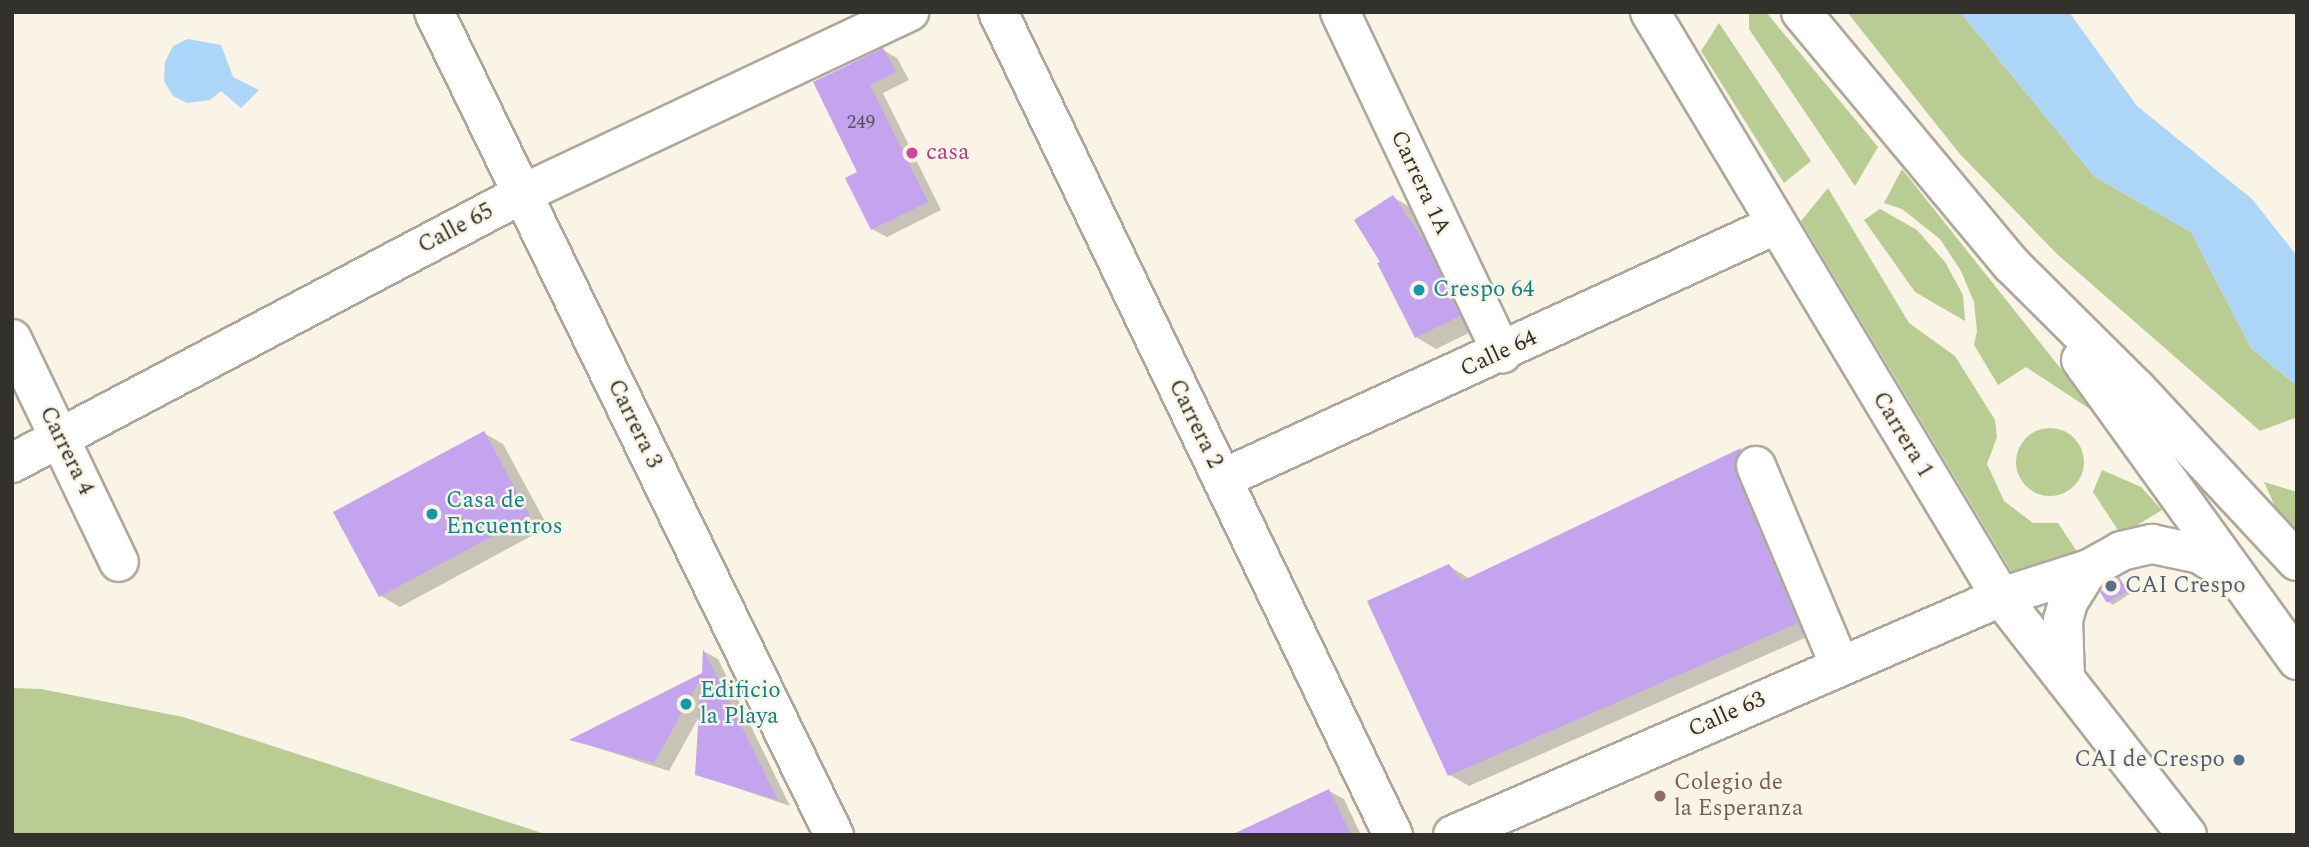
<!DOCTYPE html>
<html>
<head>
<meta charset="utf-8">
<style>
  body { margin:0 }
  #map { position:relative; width:2309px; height:847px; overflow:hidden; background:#f9f4e5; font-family:Spectral,serif }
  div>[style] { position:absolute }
  .green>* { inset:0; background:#b8cc93 }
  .round { border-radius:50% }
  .water>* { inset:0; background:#acd5f7 }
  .shadow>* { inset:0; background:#0003 }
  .building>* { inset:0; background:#c4a4ee }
  .roads { filter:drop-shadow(2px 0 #ada89b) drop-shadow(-2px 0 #ada89b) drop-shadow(0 2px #ada89b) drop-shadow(0 -2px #ada89b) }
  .minor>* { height:38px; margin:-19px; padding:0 19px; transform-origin:19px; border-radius:19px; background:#fff }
  .major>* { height:38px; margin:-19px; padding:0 19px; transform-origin:19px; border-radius:19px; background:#fff }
  .dots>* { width:19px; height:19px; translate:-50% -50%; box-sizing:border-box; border:4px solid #f9f4e5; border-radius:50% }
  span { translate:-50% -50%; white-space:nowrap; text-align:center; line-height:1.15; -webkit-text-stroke:5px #f9f4e5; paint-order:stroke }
  .number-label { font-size:19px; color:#574e5c }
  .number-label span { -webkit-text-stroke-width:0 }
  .hotel-label { font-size:23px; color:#b23c85 }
  .left { translate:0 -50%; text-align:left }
  .street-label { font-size:23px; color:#33312c }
  .culture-label { font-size:23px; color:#0d838f }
  .service-label { font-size:23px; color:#4e5e75 }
  .right { translate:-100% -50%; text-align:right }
  .education-label { font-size:23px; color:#785e54 }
  .frame { position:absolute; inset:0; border:14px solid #33312c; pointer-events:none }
</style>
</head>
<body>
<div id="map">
  <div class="green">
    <div style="clip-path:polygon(1749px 12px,1766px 12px,1878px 147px,1855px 186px,1749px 29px)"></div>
    <div style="clip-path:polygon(1847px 12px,1960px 12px,2095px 177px,2191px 232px,2251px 348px,2297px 386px,2297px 417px,2260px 431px,2057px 254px,1959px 153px)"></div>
    <div style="clip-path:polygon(1719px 23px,1811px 161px,1784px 183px,1701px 51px)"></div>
    <div style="clip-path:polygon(1902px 169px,2096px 413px,2026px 367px,1998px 385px,1974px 345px,1977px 331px,1974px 302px,1961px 271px,1940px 239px,1902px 209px,1884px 203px)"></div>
    <div style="clip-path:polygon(1828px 188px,1909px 323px,1955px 356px,1995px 420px,1997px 437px,1987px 464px,2004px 501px,2033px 523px,2058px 523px,2078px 553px,2019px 584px,1801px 221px)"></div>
    <div style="clip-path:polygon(1880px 209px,1917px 230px,1945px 262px,1963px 295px,1965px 321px,1915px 292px,1864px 220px)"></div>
    <div class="round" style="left:2016px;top:428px;width:68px;height:68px"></div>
    <div style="clip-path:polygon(2102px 470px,2141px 487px,2162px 510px,2121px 535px,2093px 492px)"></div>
    <div style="clip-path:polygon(2264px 482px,2297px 492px,2297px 530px,2277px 511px)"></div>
    <div style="clip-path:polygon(12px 688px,41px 689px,183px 717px,548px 835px,12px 835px)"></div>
  </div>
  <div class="water">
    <div style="clip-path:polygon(1960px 12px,2069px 12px,2137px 106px,2252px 199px,2297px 256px,2297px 386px,2251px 348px,2191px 232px,2095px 177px)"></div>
    <div style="clip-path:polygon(188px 39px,221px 45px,233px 77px,259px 90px,241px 108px,221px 91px,210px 100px,187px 103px,173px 96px,164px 81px,165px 62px,173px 46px)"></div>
  </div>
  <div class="shadow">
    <div style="clip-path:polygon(883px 50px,897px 58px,909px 80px,883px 93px,941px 210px,887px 237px,872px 229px,859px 173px,815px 82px)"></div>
    <div style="clip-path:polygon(1393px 197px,1413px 209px,1479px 328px,1436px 349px,1416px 337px,1383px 262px)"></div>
    <div style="clip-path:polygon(484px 433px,503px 444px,548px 527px,400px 607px,381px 596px)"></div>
    <div style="clip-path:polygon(1740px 450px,1759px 460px,1816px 633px,1469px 786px,1450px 775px,1449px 566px,1470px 579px)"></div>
    <div style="clip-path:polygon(2119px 579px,2131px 593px,2113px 605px,2109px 602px)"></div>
    <div style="clip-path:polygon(705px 652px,718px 659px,790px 806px,696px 774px,700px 715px,669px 771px,573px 740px,703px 674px)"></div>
    <div style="clip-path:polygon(1329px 791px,1344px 799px,1361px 835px,1241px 835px)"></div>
  </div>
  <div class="building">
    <div style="clip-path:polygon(883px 48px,896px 72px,870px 85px,928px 202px,871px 230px,845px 178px,857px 172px,813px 82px)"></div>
    <div style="clip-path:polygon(1393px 195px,1425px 242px,1460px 316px,1415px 338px,1377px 263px,1380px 262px,1354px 220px)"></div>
    <div style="clip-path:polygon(484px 431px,530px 516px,379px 597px,333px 512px)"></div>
    <div style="clip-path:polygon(1741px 448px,1736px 474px,1798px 623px,1448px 776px,1367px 601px,1449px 564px,1462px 581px)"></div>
    <div style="clip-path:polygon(2119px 577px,2128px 591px,2107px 603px,2100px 592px)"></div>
    <div style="clip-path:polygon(703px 649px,778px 800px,695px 775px,701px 678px,654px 763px,569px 740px,702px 673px)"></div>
    <div style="clip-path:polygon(1329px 789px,1351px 835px,1231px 835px)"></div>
  </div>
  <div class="roads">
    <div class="minor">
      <div style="left:434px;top:12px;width:915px;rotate:64.08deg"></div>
      <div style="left:998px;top:12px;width:913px;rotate:64.36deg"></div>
      <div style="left:1340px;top:12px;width:378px;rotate:64.6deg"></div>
      <div style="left:12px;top:339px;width:247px;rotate:64.4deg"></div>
      <div style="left:12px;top:463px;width:577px;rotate:-27.81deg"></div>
      <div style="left:522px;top:194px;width:428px;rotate:-25.2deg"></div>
      <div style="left:1756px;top:466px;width:217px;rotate:67.2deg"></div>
      <div style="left:1222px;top:479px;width:609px;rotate:-24.67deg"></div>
      <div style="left:1453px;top:835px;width:597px;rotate:-23.48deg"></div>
    </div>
    <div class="major">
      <div style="left:1650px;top:12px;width:682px;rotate:59.04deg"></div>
      <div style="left:2001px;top:597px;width:302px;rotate:52deg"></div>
      <div style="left:1801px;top:12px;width:329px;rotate:50.2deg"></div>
      <div style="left:2012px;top:265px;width:175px;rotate:44.8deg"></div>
      <div style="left:2136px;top:388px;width:236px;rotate:47.1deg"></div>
      <div style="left:2081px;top:360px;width:370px;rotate:54.2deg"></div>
      <div style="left:2001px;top:597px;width:92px;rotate:-17.7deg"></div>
      <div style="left:2089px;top:569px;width:37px;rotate:-29deg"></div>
      <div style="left:2121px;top:551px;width:32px;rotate:-13deg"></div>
      <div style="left:2152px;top:544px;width:49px;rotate:11.8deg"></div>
      <div style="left:2200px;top:554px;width:33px;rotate:33deg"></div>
      <div style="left:2065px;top:679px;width:59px;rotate:-91.9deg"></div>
      <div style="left:2063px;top:620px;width:19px;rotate:-74deg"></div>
      <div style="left:2068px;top:602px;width:39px;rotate:-58deg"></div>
    </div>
  </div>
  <div class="dots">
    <div style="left:912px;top:153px;background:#d1479c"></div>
    <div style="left:1419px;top:290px;background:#0f9aa8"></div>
    <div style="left:432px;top:514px;background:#0f9aa8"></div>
    <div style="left:2111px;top:586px;background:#5c6f8a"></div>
    <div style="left:686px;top:704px;background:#0f9aa8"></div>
    <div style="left:2239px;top:760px;background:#5c6f8a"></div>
    <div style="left:1660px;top:796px;background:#8d6e63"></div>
  </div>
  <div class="number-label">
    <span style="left:861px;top:123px">249</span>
  </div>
  <div class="hotel-label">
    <span class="left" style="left:926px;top:153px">casa</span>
  </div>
  <div class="street-label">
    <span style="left:1420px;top:183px;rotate:65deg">Carrera 1A</span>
    <span style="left:456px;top:229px;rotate:-28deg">Calle 65</span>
    <span style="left:1499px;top:354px;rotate:-25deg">Calle 64</span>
    <span style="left:634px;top:424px;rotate:64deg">Carrera 3</span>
    <span style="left:1195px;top:424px;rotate:64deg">Carrera 2</span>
    <span style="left:1902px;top:435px;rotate:59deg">Carrera 1</span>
    <span style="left:66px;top:451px;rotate:64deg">Carrera 4</span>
    <span style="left:1727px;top:715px;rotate:-24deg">Calle 63</span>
  </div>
  <div class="culture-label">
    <span class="left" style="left:1433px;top:290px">Crespo 64</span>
    <span class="left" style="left:446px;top:514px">Casa de<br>Encuentros</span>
    <span class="left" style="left:700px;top:704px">Edificio<br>la Playa</span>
  </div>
  <div class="service-label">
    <span class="left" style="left:2125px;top:586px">CAI Crespo</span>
    <span class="right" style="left:2225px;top:760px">CAI de Crespo</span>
  </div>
  <div class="education-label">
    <span class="left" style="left:1674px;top:796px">Colegio de<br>la Esperanza</span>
  </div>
  <div class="frame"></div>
</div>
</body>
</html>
